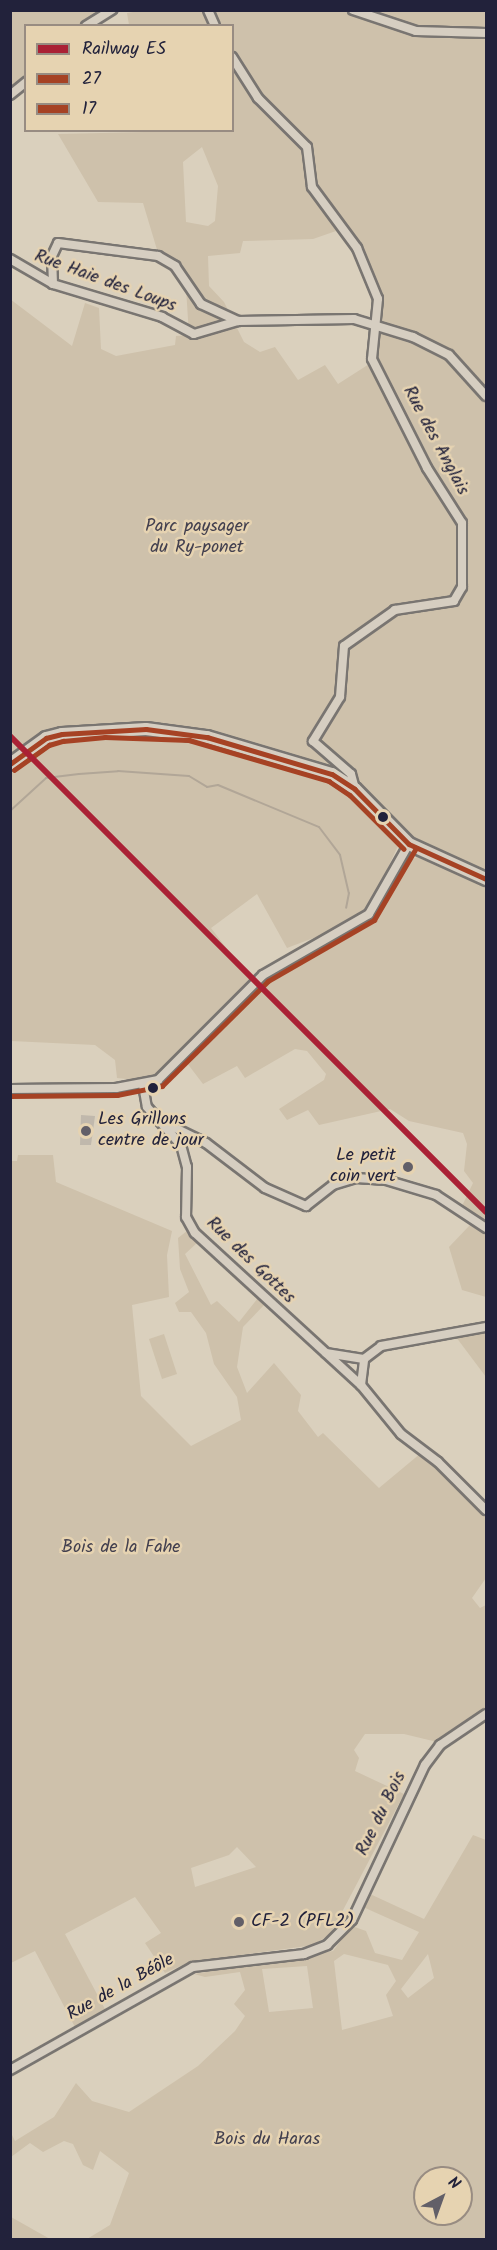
<!DOCTYPE html>
<html>
<head>
<meta charset="utf-8">
<style>
  body { margin:0 }
  #map { position:relative; width:497px; height:2250px; overflow:hidden; background:#dad0bd; font-family:Kalam,sans-serif }
  div>[style] { position:absolute }
  .green>* { inset:0; background:#cec1ab }
  .stream>* { height:2px; margin:-1px; padding:0 1px; transform-origin:1px; border-radius:1px; background:#b1a697 }
  .building>* { inset:0; background:#c0b8ac }
  .roads { filter:drop-shadow(2px 0 #797571) drop-shadow(-2px 0 #797571) drop-shadow(0 2px #797571) drop-shadow(0 -2px #797571) }
  .street>* { height:8px; margin:-4px; padding:0 4px; transform-origin:4px; border-radius:4px; background:#d6cec1 }
  .secondary>* { height:12px; margin:-6px; padding:0 6px; transform-origin:6px; border-radius:6px; background:#d6cec1 }
  .bus-1>* { height:4.5px; margin:-2.25px; padding:0 2.25px; transform-origin:2.25px; border-radius:2.25px; background:#a64224 }
  .bus-2>* { height:4.5px; margin:-2.25px; padding:0 2.25px; transform-origin:2.25px; border-radius:2.25px; background:#a64224 }
  .rail-1>* { height:6px; margin:-3px; padding:0 3px; transform-origin:3px; border-radius:3px; background:#aa2135 }
  .dots>* { width:16px; height:16px; translate:-50% -50%; box-sizing:border-box; border:3px solid #e6d3b1; border-radius:50% }
  span { translate:-50% -50%; white-space:nowrap; text-align:center; line-height:1.15; -webkit-text-stroke:5px #e6d3b1; paint-order:stroke }
  .street-label { font-size:18px; color:#22223b }
  .park-label { font-size:18px; color:#43404f }
  .poi-label { font-size:18px; color:#22223b }
  .left { translate:0 -50%; text-align:left }
  .right { translate:-100% -50%; text-align:right }
  .frame { position:absolute; inset:0; border:12px solid #22223b; pointer-events:none }
  .legend { position:absolute; left:24px; top:24px; width:210px; height:108px; box-sizing:border-box; background:#e6d3b1; border:2px solid #988c82; margin:0; padding:8px 10px; list-style:none; font-size:18px; color:#22223b }
  .legend li { display:flex; align-items:center; gap:12px; height:30px }
  .legend b { width:30px; border:2px solid #988c82 }
  .north { position:absolute; left:413px; top:2166px; width:60px; height:60px; box-sizing:border-box; background:#e6d3b1; border:2px solid #988c82; border-radius:50%; rotate:41deg; font-size:16px; font-weight:700; line-height:24px; text-align:center; color:#22223b }
  .north::after { content:''; display:block; margin:auto; width:21px; height:27px; background:#625f68; clip-path:polygon(50% 0,100% 100%,50% 72%,0 100%) }
</style>
</head>
<body>
<div id="map">
  <div class="green">
    <div style="clip-path:polygon(11px 11px,98px 11px,79px 25px,26px 26px,25px 77px,11px 90px)"></div>
    <div style="clip-path:polygon(139px 11px,204px 11px,212px 25px,129px 25px,127px 13px)"></div>
    <div style="clip-path:polygon(evenodd,212px 11px,486px 11px,486px 873px,407px 840px,397px 848px,371px 904px,358px 916px,345px 926px,287px 948px,257px 894px,211px 928px,251px 980px,164px 1070px,144px 1081px,117px 1078px,115px 1060px,95px 1045px,11px 1041px,10px 299px,72px 346px,85px 303px,99px 308px,101px 349px,116px 356px,175px 345px,176px 336px,189px 335px,186px 288px,175px 265px,158px 253px,143px 203px,98px 202px,58px 134px,232px 130px,233px 62px,256px 105px,300px 145px,308px 161px,309px 192px,336px 231px,313px 239px,243px 241px,240px 253px,208px 256px,209px 286px,224px 302px,244px 342px,260px 352px,275px 347px,298px 380px,325px 365px,338px 384px,377px 359px,383px 296px,359px 246px,317px 184px,312px 144px,253px 89px,233px 49px,232px 26px,219px 25px,212px 11px,202px 147px,218px 186px,215px 221px,208px 226px,186px 222px,183px 162px,202px 147px)"></div>
    <div style="clip-path:polygon(417px 857px,486px 886px,486px 1225px,462px 1206px,473px 1183px,464px 1171px,467px 1144px,463px 1133px,409px 1121px,390px 1109px,319px 1125px,308px 1110px,287px 1120px,279px 1109px,324px 1080px,326px 1074px,307px 1051px,295px 1049px,245px 1078px,237px 1066px,203px 1084px,187px 1063px,256px 989px,291px 964px,324px 952px,380px 914px,407px 862px)"></div>
    <div style="clip-path:polygon(evenodd,18px 1155px,53px 1155px,56px 1182px,172px 1231px,167px 1255px,169px 1297px,132px 1305px,141px 1396px,191px 1446px,241px 1420px,237px 1397px,214px 1364px,206px 1333px,191px 1312px,179px 1312px,175px 1303px,189px 1292px,180px 1269px,178px 1238px,187px 1231px,198px 1242px,185px 1254px,211px 1305px,217px 1301px,239px 1322px,258px 1298px,265px 1304px,243px 1327px,237px 1367px,247px 1393px,274px 1363px,301px 1395px,298px 1411px,318px 1437px,323px 1433px,379px 1488px,421px 1453px,486px 1515px,486px 1578px,472px 1598px,480px 1608px,486px 1605px,486px 1711px,437px 1742px,404px 1734px,365px 1734px,354px 1750px,359px 1758px,355px 1771px,404px 1794px,331px 1933px,314px 1945px,189px 1962px,165px 1973px,145px 1943px,161px 1933px,135px 1897px,65px 1934px,106px 2011px,76px 2029px,35px 1951px,11px 1963px,11px 1161px,17px 1161px,18px 1155px,237px 1847px,256px 1867px,195px 1887px,191px 1868px,229px 1855px,237px 1847px)"></div>
    <div style="clip-path:polygon(470px 1225px,486px 1235px,486px 1297px,462px 1290px,449px 1247px)"></div>
    <div style="clip-path:polygon(486px 1330px,486px 1377px,453px 1333px)"></div>
    <div style="clip-path:polygon(164px 1334px,177px 1374px,162px 1379px,149px 1339px)"></div>
    <div style="clip-path:polygon(evenodd,473px 1835px,486px 1840px,486px 2239px,87px 2239px,110px 2225px,129px 2173px,100px 2151px,93px 2170px,83px 2165px,73px 2144px,64px 2141px,43px 2152px,30px 2143px,11px 2157px,11px 2133px,15px 2141px,54px 2117px,76px 2083px,92px 2101px,129px 2112px,198px 2066px,235px 2031px,245px 2016px,234px 2004px,245px 1990px,240px 1972px,205px 1977px,194px 1974px,333px 1951px,352px 1926px,366px 1931px,375px 1953px,402px 1960px,419px 1932px,363px 1907px,370px 1894px,424px 1919px,473px 1835px,344px 1954px,388px 1965px,396px 1981px,386px 1995px,393px 2016px,342px 2030px,334px 1961px,344px 1954px,473px 1835px,428px 1954px,434px 1978px,408px 1998px,401px 1989px,428px 1954px,473px 1835px,307px 1966px,313px 2008px,269px 2012px,262px 1969px,307px 1966px,473px 1835px,425px 2178px,461px 2178px,461px 2214px,425px 2214px,425px 2178px)"></div>
    <div style="clip-path:polygon(10px 2217px,11px 2217px,50px 2239px,11px 2239px)"></div>
  </div>
  <div class="stream">
    <div style="left:10px;top:811px;width:49px;rotate:-42.5deg"></div>
    <div style="left:46px;top:778px;width:33px;rotate:-7deg"></div>
    <div style="left:79px;top:774px;width:39px;rotate:-4deg"></div>
    <div style="left:118px;top:771px;width:71px;rotate:4deg"></div>
    <div style="left:189px;top:776px;width:21px;rotate:31deg"></div>
    <div style="left:207px;top:787px;width:11px;rotate:-10deg"></div>
    <div style="left:218px;top:785px;width:109px;rotate:22.6deg"></div>
    <div style="left:319px;top:827px;width:35px;rotate:53deg"></div>
    <div style="left:340px;top:855px;width:39px;rotate:77deg"></div>
    <div style="left:349px;top:893px;width:15px;rotate:101deg"></div>
  </div>
  <div class="building">
    <div style="clip-path:polygon(81px 1115px,95px 1116px,91px 1145px,80px 1145px)"></div>
  </div>
  <div class="roads">
    <div class="street">
      <div style="left:208px;top:10px;width:17px;rotate:66deg"></div>
      <div style="left:353px;top:10px;width:66px;rotate:18.4deg"></div>
      <div style="left:416px;top:31px;width:70px;rotate:1.6deg"></div>
      <div style="left:86px;top:26px;width:31px;rotate:-32deg"></div>
      <div style="left:232px;top:57px;width:49px;rotate:57.6deg"></div>
      <div style="left:258px;top:98px;width:69px;rotate:45deg"></div>
      <div style="left:307px;top:147px;width:40px;rotate:82.9deg"></div>
      <div style="left:312px;top:187px;width:76px;rotate:53.6deg"></div>
      <div style="left:357px;top:248px;width:55px;rotate:67.6deg"></div>
      <div style="left:378px;top:299px;width:60px;rotate:95.7deg"></div>
      <div style="left:372px;top:359px;width:122px;rotate:63.2deg"></div>
      <div style="left:427px;top:468px;width:65px;rotate:57.5deg"></div>
      <div style="left:462px;top:523px;width:64px;rotate:90deg"></div>
      <div style="left:462px;top:587px;width:16px;rotate:120deg"></div>
      <div style="left:454px;top:601px;width:60px;rotate:171.3deg"></div>
      <div style="left:395px;top:610px;width:62px;rotate:144.8deg"></div>
      <div style="left:344px;top:646px;width:51px;rotate:94.5deg"></div>
      <div style="left:340px;top:697px;width:52px;rotate:121.5deg"></div>
      <div style="left:313px;top:741px;width:50px;rotate:41deg"></div>
      <div style="left:351px;top:774px;width:16px;rotate:75deg"></div>
      <div style="left:10px;top:95px;width:21px;rotate:-39deg"></div>
      <div style="left:10px;top:259px;width:50px;rotate:30.2deg"></div>
      <div style="left:53px;top:284px;width:114px;rotate:16.8deg"></div>
      <div style="left:162px;top:317px;width:36px;rotate:28deg"></div>
      <div style="left:194px;top:334px;width:46px;rotate:-16.5deg"></div>
      <div style="left:238px;top:321px;width:116px;rotate:-1deg"></div>
      <div style="left:354px;top:319px;width:62px;rotate:17deg"></div>
      <div style="left:413px;top:337px;width:40px;rotate:26.6deg"></div>
      <div style="left:449px;top:355px;width:55px;rotate:47.9deg"></div>
      <div style="left:53px;top:284px;width:28px;rotate:-92deg"></div>
      <div style="left:52px;top:256px;width:14px;rotate:-65deg"></div>
      <div style="left:58px;top:243px;width:101px;rotate:7.4deg"></div>
      <div style="left:158px;top:256px;width:20px;rotate:30deg"></div>
      <div style="left:175px;top:266px;width:46px;rotate:55.6deg"></div>
      <div style="left:201px;top:304px;width:41px;rotate:24.7deg"></div>
      <div style="left:143px;top:1085px;width:22px;rotate:80deg"></div>
      <div style="left:147px;top:1107px;width:51px;rotate:48.2deg"></div>
      <div style="left:181px;top:1145px;width:23px;rotate:75deg"></div>
      <div style="left:187px;top:1167px;width:50px;rotate:91.1deg"></div>
      <div style="left:186px;top:1217px;width:18px;rotate:61deg"></div>
      <div style="left:195px;top:1233px;width:225px;rotate:42.5deg"></div>
      <div style="left:361px;top:1385px;width:63px;rotate:50.8deg"></div>
      <div style="left:401px;top:1434px;width:46px;rotate:37.1deg"></div>
      <div style="left:438px;top:1462px;width:68px;rotate:45deg"></div>
      <div style="left:10px;top:1089px;width:106px;rotate:-0.5deg"></div>
      <div style="left:116px;top:1088px;width:43px;rotate:-10.8deg"></div>
      <div style="left:158px;top:1080px;width:148px;rotate:-45deg"></div>
      <div style="left:263px;top:975px;width:122px;rotate:-29.9deg"></div>
      <div style="left:369px;top:914px;width:81px;rotate:-60.3deg"></div>
      <div style="left:167px;top:1124px;width:43px;rotate:26deg"></div>
      <div style="left:206px;top:1143px;width:74px;rotate:37.3deg"></div>
      <div style="left:265px;top:1188px;width:45px;rotate:23.7deg"></div>
      <div style="left:306px;top:1206px;width:34px;rotate:-38deg"></div>
      <div style="left:333px;top:1185px;width:24px;rotate:-17deg"></div>
      <div style="left:356px;top:1178px;width:30px;rotate:4deg"></div>
      <div style="left:386px;top:1180px;width:52px;rotate:16.7deg"></div>
      <div style="left:436px;top:1195px;width:60px;rotate:33.4deg"></div>
      <div style="left:326px;top:1353px;width:38px;rotate:9deg"></div>
      <div style="left:364px;top:1359px;width:21px;rotate:-37deg"></div>
      <div style="left:381px;top:1346px;width:107px;rotate:-10.3deg"></div>
      <div style="left:361px;top:1385px;width:26px;rotate:-83deg"></div>
      <div style="left:10px;top:2070px;width:210px;rotate:-29.4deg"></div>
      <div style="left:193px;top:1967px;width:112px;rotate:-6.7deg"></div>
      <div style="left:304px;top:1954px;width:25px;rotate:-21deg"></div>
      <div style="left:327px;top:1945px;width:35px;rotate:-45deg"></div>
      <div style="left:352px;top:1920px;width:171px;rotate:-64.8deg"></div>
      <div style="left:425px;top:1765px;width:25px;rotate:-53deg"></div>
      <div style="left:440px;top:1745px;width:55px;rotate:-34deg"></div>
    </div>
    <div class="secondary">
      <div style="left:10px;top:764px;width:44px;rotate:-35.8deg"></div>
      <div style="left:46px;top:738px;width:16px;rotate:-14deg"></div>
      <div style="left:62px;top:734px;width:84px;rotate:-3.4deg"></div>
      <div style="left:146px;top:729px;width:62px;rotate:7.5deg"></div>
      <div style="left:207px;top:737px;width:130px;rotate:16.5deg"></div>
      <div style="left:332px;top:774px;width:27px;rotate:33deg"></div>
      <div style="left:355px;top:789px;width:77px;rotate:45.5deg"></div>
      <div style="left:409px;top:844px;width:85px;rotate:24.4deg"></div>
    </div>
  </div>
  <div class="bus-1">
    <div style="left:10px;top:764px;width:44px;rotate:-35.8deg"></div>
    <div style="left:46px;top:738px;width:16px;rotate:-14deg"></div>
    <div style="left:62px;top:734px;width:84px;rotate:-3.4deg"></div>
    <div style="left:146px;top:729px;width:62px;rotate:7.5deg"></div>
    <div style="left:207px;top:737px;width:130px;rotate:16.5deg"></div>
    <div style="left:332px;top:774px;width:27px;rotate:33deg"></div>
    <div style="left:355px;top:789px;width:77px;rotate:45.5deg"></div>
    <div style="left:409px;top:844px;width:85px;rotate:24.4deg"></div>
  </div>
  <div class="bus-2">
    <div style="left:14px;top:770px;width:43px;rotate:-35.5deg"></div>
    <div style="left:49px;top:745px;width:15px;rotate:-16deg"></div>
    <div style="left:63px;top:741px;width:42px;rotate:-5.4deg"></div>
    <div style="left:105px;top:737px;width:84px;rotate:2deg"></div>
    <div style="left:189px;top:740px;width:146px;rotate:16.3deg"></div>
    <div style="left:329px;top:781px;width:25px;rotate:34deg"></div>
    <div style="left:350px;top:795px;width:76px;rotate:45deg"></div>
    <div style="left:10px;top:1096px;width:107px;rotate:-0.5deg"></div>
    <div style="left:117px;top:1095px;width:46px;rotate:-11.3deg"></div>
    <div style="left:162px;top:1086px;width:149px;rotate:-44.7deg"></div>
    <div style="left:268px;top:981px;width:122px;rotate:-29.9deg"></div>
    <div style="left:374px;top:920px;width:83px;rotate:-59.7deg"></div>
  </div>
  <div class="rail-1">
    <div style="left:10px;top:736px;width:673px;rotate:45deg"></div>
  </div>
  <div class="dots">
    <div style="left:383px;top:817px;background:#22223b"></div>
    <div style="left:153px;top:1088px;background:#22223b"></div>
    <div style="left:86px;top:1131px;background:#625f68"></div>
    <div style="left:408px;top:1167px;background:#625f68"></div>
    <div style="left:239px;top:1922px;background:#625f68"></div>
  </div>
  <div class="street-label">
    <span style="left:105px;top:282px;rotate:20deg">Rue Haie des Loups</span>
    <span style="left:435px;top:441px;rotate:62deg">Rue des Anglais</span>
    <span style="left:250px;top:1261px;rotate:44deg">Rue des Gottes</span>
    <span style="left:382px;top:1814px;rotate:-64deg">Rue du Bois</span>
    <span style="left:121px;top:1988px;rotate:-29deg">Rue de la Béôle</span>
  </div>
  <div class="park-label">
    <span style="left:197px;top:538px">Parc paysager<br>du Ry-ponet</span>
    <span style="left:121px;top:1548px">Bois de la Fahe</span>
    <span style="left:267px;top:2140px">Bois du Haras</span>
  </div>
  <div class="poi-label">
    <span class="left" style="left:98px;top:1131px">Les Grillons<br>centre de jour</span>
    <span class="right" style="left:396px;top:1167px">Le petit<br>coin vert</span>
    <span class="left" style="left:251px;top:1922px">CF-2 (PFL2)</span>
  </div>
  <div class="frame"></div>
  <ul class="legend">
  <li><b style="height:8px;background:#aa2135"></b>Railway ES</li>
  <li><b style="height:8px;background:#a64224"></b>27</li>
  <li><b style="height:8px;background:#a64224"></b>17</li>
  </ul>
  <div class="north">N</div>
</div>
</body>
</html>
